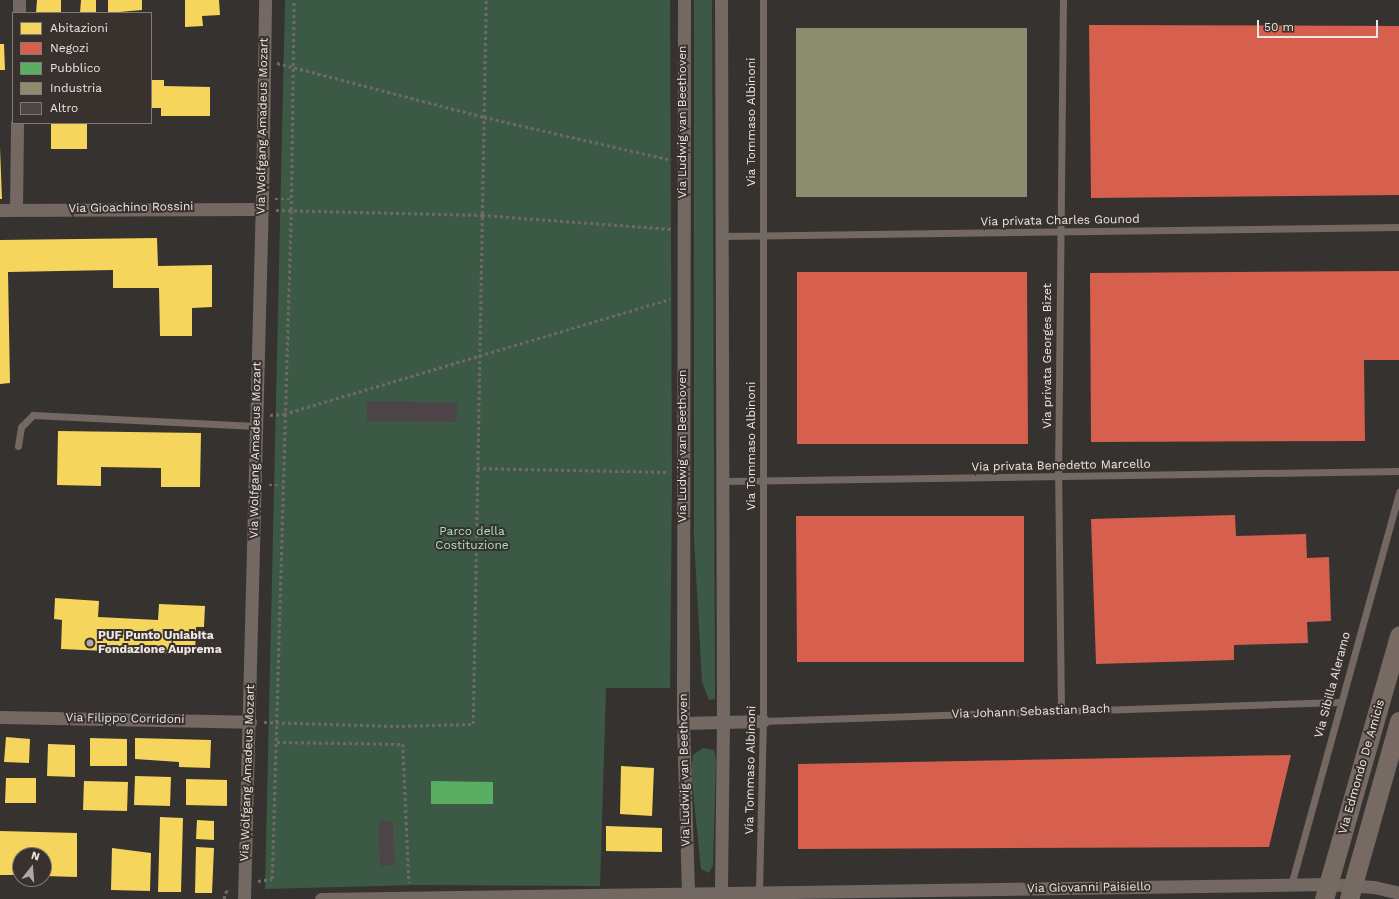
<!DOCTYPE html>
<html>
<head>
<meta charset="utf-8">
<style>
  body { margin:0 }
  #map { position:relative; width:1399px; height:899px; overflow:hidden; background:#363230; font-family:"Work Sans",sans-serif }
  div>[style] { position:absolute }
  .green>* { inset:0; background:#3c5946 }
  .homes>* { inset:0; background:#f6d55c }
  .shops>* { inset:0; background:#d6604d }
  .public>* { inset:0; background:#5aae61 }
  .industry>* { inset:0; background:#8c8c6e }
  .building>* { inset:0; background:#4d4448 }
  .path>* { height:2.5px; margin-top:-1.25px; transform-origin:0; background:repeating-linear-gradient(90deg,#6f6864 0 3px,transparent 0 6px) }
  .lane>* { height:7px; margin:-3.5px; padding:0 3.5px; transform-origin:3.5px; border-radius:3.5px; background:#736862 }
  .street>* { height:13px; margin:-6.5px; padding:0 6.5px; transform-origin:6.5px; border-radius:6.5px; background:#736862 }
  .secondary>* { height:19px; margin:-9.5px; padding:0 9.5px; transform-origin:9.5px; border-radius:9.5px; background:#776a63 }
  .dots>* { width:11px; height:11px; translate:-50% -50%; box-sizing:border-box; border:2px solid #39312d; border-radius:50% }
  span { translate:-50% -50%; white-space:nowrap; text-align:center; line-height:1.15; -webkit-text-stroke:4px #39312d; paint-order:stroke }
  .street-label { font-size:12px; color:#ece7e4 }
  .park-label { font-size:12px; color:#a3e5bc }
  .poi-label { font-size:12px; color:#ece7e4; font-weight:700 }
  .left { translate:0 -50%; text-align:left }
  .legend { position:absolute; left:12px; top:12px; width:140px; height:112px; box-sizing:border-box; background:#39312d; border:1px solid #817a76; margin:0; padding:5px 7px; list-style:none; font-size:12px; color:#ece7e4 }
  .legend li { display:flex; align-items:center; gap:8px; height:20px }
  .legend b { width:20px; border:1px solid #817a76 }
  .north { position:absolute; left:12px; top:847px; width:40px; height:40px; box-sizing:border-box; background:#39312d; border:1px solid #817a76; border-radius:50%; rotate:17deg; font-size:11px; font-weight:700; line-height:16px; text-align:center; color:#ece7e4 }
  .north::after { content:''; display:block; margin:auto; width:14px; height:18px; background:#aca8a5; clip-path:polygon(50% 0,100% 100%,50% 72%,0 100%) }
  .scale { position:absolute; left:1257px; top:20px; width:121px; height:18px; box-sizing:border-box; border:2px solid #ece7e4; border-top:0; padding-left:5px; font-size:12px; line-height:14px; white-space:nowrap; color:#ece7e4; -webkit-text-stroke:3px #39312d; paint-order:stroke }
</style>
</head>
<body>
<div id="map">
  <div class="green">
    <div style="clip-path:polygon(285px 0,670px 0,672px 484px,670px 688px,606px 688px,600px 886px,416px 885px,265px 889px)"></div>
    <div style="clip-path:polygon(694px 0,712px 0,715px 699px,709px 700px,702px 682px,694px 537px)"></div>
    <div style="clip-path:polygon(703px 748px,714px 750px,716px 761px,713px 865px,709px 873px,701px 869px,691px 772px,693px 755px)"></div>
  </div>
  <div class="homes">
    <div style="clip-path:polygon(37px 0,61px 0,61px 13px,36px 13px)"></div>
    <div style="clip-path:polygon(81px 0,96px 0,96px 13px,80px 13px)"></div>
    <div style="clip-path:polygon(108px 0,142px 0,142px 10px,108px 13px)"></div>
    <div style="clip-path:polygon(185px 0,219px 0,220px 15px,202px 16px,203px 26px,185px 27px)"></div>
    <div style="clip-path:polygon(0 44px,4px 44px,5px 70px,0 70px)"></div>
    <div style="clip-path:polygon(151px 80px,164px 80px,164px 86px,210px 87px,210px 116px,161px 116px,161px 108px,151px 108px)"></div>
    <div style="clip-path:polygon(51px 123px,87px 123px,87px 149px,51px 149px)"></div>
    <div style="clip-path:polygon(0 148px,2px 199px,0 199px)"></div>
    <div style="clip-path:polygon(157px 238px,158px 266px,212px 265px,212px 307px,192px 308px,192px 336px,160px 336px,159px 288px,113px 288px,113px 270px,8px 272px,10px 383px,0 384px,0 240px)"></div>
    <div style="clip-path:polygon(58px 431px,201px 433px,200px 487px,161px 487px,161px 468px,101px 467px,101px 486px,57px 485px)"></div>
    <div style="clip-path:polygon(55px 598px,99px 601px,98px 617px,158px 620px,159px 604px,205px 606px,204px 627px,196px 627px,195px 655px,61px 649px,62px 620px,54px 619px)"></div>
    <div style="clip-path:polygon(6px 737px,30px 739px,29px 763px,4px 762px)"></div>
    <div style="clip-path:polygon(90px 738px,127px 739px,127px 766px,90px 766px)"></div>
    <div style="clip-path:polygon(135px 738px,211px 740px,210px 768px,179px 767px,179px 762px,135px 759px)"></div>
    <div style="clip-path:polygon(48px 744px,75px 745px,75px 777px,47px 776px)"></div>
    <div style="clip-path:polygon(621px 766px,654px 768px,652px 816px,620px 814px)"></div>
    <div style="clip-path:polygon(135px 776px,171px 777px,170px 806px,134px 805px)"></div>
    <div style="clip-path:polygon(6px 778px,36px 778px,36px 803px,5px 803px)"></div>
    <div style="clip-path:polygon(186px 779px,227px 780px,227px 806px,186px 805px)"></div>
    <div style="clip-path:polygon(84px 781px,128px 782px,127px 811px,83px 810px)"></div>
    <div style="clip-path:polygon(160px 817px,183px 818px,181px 892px,158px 892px)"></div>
    <div style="clip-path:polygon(197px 820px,214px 821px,214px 840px,196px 839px)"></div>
    <div style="clip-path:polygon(606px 826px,662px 828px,662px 852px,606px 851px)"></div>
    <div style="clip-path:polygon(0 831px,77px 833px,77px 877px,44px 876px,44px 855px,20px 855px,20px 875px,0 875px)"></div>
    <div style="clip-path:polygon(196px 847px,214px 848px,212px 893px,195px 893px)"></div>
    <div style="clip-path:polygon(112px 848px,151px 853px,150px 891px,111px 890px)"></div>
  </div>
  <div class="shops">
    <div style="clip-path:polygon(1089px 25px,1399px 26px,1399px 195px,1091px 198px)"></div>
    <div style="clip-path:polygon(1399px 271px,1399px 360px,1364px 360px,1365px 441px,1091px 442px,1090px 273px)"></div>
    <div style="clip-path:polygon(797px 272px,1027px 272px,1028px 444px,797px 444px)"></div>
    <div style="clip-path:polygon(1235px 515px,1236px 536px,1306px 534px,1307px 558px,1329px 557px,1331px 621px,1307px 622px,1308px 643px,1234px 645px,1234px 660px,1096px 664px,1091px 519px)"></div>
    <div style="clip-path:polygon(796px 516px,1024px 516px,1024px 662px,797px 662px)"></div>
    <div style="clip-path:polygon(1291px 755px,1269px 847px,798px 849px,798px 764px)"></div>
  </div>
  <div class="public">
    <div style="clip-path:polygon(431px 781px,493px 782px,493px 804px,431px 804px)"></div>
  </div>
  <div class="industry">
    <div style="clip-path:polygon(796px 28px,1027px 28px,1027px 197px,796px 197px)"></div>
  </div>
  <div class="building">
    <div style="clip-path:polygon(367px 401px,457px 403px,456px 422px,367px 421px)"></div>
    <div style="clip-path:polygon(379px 821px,393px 821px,394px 865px,380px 866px)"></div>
  </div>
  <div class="path">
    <div style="left:277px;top:63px;width:214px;rotate:14.6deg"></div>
    <div style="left:484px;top:117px;width:192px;rotate:12.9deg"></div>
    <div style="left:275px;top:199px;width:15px"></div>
    <div style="left:276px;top:210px;width:206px;rotate:1.4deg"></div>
    <div style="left:482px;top:215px;width:190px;rotate:4.2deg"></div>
    <div style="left:270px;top:415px;width:14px;rotate:-4deg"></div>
    <div style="left:284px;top:414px;width:403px;rotate:-16.6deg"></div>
    <div style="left:477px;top:468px;width:192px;rotate:1.2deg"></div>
    <div style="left:269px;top:485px;width:13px"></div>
    <div style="left:264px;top:722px;width:132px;rotate:1.7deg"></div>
    <div style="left:396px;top:726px;width:77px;rotate:-1.5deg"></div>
    <div style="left:473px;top:724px;width:724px;rotate:-88.97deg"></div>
    <div style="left:277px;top:742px;width:126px;rotate:0.9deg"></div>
    <div style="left:403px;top:744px;width:139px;rotate:87.5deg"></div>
    <div style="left:258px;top:881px;width:14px;rotate:-8deg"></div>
    <div style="left:272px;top:879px;width:669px;rotate:-88.37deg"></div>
    <div style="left:291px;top:210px;width:210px;rotate:-89.2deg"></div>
    <div style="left:224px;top:899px;width:7px;rotate:-82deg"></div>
    <div style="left:225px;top:892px;width:6px;rotate:-18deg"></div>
  </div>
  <div class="lane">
    <div style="left:721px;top:236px;width:678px;rotate:-0.76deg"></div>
    <div style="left:18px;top:446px;width:19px;rotate:-81deg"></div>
    <div style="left:21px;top:427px;width:17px;rotate:-45deg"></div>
    <div style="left:33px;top:415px;width:224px;rotate:2.8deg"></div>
    <div style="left:723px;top:481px;width:676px;rotate:-0.85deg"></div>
    <div style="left:1061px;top:711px;width:234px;rotate:-90.7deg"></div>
    <div style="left:1058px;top:477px;width:477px;rotate:-89.4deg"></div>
    <div style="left:763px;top:721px;width:577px;rotate:-1.89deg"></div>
    <div style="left:1291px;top:885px;width:408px;rotate:-74.6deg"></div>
    <div style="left:759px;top:892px;width:171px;rotate:-88.7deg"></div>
    <div style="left:763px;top:721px;width:720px;rotate:-90deg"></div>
  </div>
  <div class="street">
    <div style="left:684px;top:0;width:723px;rotate:90.08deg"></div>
    <div style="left:683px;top:723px;width:170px;rotate:88.3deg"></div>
    <div style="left:721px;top:0;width:723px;rotate:89.84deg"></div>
    <div style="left:723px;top:723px;width:169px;rotate:90.7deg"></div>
    <div style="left:19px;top:13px;width:13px;rotate:-90deg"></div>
    <div style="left:16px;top:209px;width:86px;rotate:-89.3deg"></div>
    <div style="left:0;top:210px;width:262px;rotate:-0.2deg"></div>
    <div style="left:0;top:717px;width:250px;rotate:1.1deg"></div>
    <div style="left:683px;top:723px;width:80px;rotate:-1.4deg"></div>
    <div style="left:244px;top:899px;width:700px;rotate:-88.53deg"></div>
    <div style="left:262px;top:199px;width:199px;rotate:-89.1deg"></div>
    <div style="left:321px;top:899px;width:1007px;rotate:-0.85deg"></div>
    <div style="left:1328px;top:884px;width:46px;rotate:3.7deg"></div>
    <div style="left:1374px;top:887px;width:26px;rotate:13deg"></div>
  </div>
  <div class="secondary">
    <div style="left:1324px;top:899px;width:274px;rotate:-74.1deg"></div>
    <div style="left:1349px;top:899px;width:185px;rotate:-74.3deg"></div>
  </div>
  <div class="dots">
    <div style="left:90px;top:643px;background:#aca8a5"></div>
  </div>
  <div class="street-label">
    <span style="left:683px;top:122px;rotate:-90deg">Via Ludwig van Beethoven</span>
    <span style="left:752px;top:122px;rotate:-90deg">Via Tommaso Albinoni</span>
    <span style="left:263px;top:126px;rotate:-89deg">Via Wolfgang Amadeus Mozart</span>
    <span style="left:131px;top:208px;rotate:-1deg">Via Gioachino Rossini</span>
    <span style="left:1060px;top:221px;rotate:-1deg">Via privata Charles Gounod</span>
    <span style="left:1048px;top:356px;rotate:-90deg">Via privata Georges Bizet</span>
    <span style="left:683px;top:446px;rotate:-90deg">Via Ludwig van Beethoven</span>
    <span style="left:752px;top:446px;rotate:-90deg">Via Tommaso Albinoni</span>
    <span style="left:256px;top:450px;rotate:-89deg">Via Wolfgang Amadeus Mozart</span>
    <span style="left:1061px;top:466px;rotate:-1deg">Via privata Benedetto Marcello</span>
    <span style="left:1333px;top:685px;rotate:-75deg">Via Sibilla Aleramo</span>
    <span style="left:1031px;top:712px;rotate:-2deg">Via Johann Sebastian Bach</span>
    <span style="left:125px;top:719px;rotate:1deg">Via Filippo Corridoni</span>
    <span style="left:1362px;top:767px;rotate:-74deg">Via Edmondo De Amicis</span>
    <span style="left:685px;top:770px;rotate:-91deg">Via Ludwig van Beethoven</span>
    <span style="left:751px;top:770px;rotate:-89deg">Via Tommaso Albinoni</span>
    <span style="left:248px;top:773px;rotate:-88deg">Via Wolfgang Amadeus Mozart</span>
    <span style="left:1089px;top:888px;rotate:-1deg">Via Giovanni Paisiello</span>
  </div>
  <div class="park-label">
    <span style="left:472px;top:539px">Parco della<br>Costituzione</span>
  </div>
  <div class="poi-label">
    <span class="left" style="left:98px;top:643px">PUF Punto Uniabita<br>Fondazione Auprema</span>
  </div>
  <ul class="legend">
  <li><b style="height:11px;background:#f6d55c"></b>Abitazioni</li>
  <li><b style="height:11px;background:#d6604d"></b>Negozi</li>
  <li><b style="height:11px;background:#5aae61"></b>Pubblico</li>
  <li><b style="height:11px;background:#8c8c6e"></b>Industria</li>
  <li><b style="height:11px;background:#4d4448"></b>Altro</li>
  </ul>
  <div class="north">N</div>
  <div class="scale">50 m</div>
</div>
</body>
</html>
